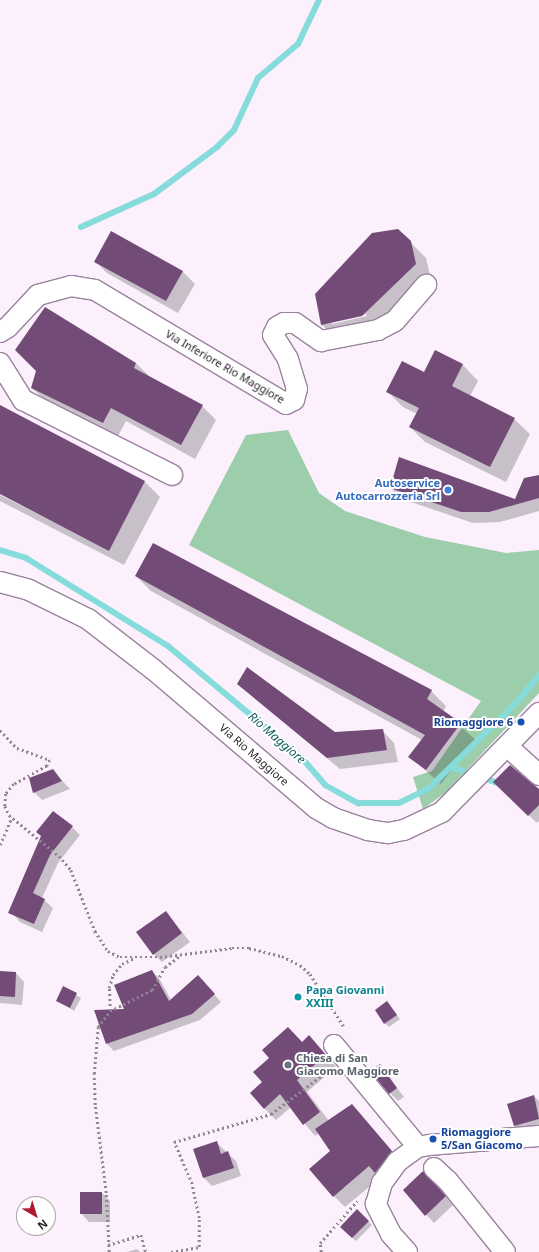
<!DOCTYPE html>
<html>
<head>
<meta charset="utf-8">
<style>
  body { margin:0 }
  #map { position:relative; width:539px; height:1252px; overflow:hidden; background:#fbf0fc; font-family:"Noto Sans",sans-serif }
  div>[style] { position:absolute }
  .green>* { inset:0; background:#9dceab }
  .shadow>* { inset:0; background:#0003 }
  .stream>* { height:6px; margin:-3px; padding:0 3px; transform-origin:3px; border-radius:3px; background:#86dbdb }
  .building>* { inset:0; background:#724b77 }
  .path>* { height:2.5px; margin-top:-1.25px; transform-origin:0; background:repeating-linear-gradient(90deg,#908691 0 2px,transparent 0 5px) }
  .roads { filter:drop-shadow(1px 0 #9b829e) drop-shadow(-1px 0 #9b829e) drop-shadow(0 1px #9b829e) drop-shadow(0 -1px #9b829e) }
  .minor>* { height:20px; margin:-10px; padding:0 10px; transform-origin:10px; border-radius:10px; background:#fff }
  .dots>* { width:11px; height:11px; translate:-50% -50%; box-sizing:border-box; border:2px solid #fff; border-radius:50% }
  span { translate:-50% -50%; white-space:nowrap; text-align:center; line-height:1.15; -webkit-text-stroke:4px #fff; paint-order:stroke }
  .street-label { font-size:11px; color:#251b26 }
  .shop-label { font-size:11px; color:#366cbe; font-weight:700 }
  .right { translate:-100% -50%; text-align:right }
  .transit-label { font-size:11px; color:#164399; font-weight:700 }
  .left { translate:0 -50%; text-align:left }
  .culture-label { font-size:11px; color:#0d838f; font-weight:700 }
  .worship-label { font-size:11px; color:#5b616d; font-weight:700 }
  .water-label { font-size:12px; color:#105b5b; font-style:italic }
  .north { position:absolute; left:16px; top:1196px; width:40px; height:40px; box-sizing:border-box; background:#fff; border:1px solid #a8a4a8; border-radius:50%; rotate:142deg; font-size:11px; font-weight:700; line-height:16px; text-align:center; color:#251b26 }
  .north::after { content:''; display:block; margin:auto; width:14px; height:18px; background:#ae1934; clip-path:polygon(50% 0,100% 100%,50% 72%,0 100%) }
</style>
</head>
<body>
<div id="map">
  <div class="green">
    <div style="clip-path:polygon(288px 430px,319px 493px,345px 511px,425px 537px,506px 553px,539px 550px,539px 693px,445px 793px,423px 809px,413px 777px,432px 771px,481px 701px,189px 545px,246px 435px)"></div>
  </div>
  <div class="shadow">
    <div style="clip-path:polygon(evenodd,398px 230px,426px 258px,431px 279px,377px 331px,338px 340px,322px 325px,398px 230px,366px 314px,367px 316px,332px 324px,332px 322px,366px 314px)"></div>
    <div style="clip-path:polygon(111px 233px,183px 272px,195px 284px,178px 313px,107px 273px,95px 261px)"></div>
    <div style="clip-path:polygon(435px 352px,463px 365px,478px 381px,470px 396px,514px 419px,530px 434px,506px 482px,425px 442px,410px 427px,417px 414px,403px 407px,387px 391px,425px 373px)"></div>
    <div style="clip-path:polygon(136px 363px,150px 377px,202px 406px,216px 420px,195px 459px,126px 421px,118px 436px,47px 402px,32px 388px)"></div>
    <div style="clip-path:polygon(0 407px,145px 482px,160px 497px,124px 565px,0 501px,0 495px,114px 552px,0 493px)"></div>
    <div style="clip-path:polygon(539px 478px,539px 511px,500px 522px,473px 523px,402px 499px,391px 488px,515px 500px)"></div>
    <div style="clip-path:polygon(136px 576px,431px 691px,446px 706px,443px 712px,475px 739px,441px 784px,410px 757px,422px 740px,151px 591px)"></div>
    <div style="clip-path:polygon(238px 684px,335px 733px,382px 730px,394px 743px,398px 762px,340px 769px)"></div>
    <div style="clip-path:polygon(52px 770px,70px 789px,42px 800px,34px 792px)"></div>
    <div style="clip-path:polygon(494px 782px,539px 792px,539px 821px,537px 823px)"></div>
    <div style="clip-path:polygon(72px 827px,80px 835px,58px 863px,42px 898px,53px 908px,42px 932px,20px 922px,12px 913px,42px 836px)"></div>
    <div style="clip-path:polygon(166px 912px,190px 942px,162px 962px,154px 954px)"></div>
    <div style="clip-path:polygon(152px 971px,159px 978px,171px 1000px,205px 984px,221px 1002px,200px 1020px,114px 1051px,107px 1044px,96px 1011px,126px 1010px)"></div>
    <div style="clip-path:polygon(0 972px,16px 973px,24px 982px,22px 1005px,0 1003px)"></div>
    <div style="clip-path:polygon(64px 988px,81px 998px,74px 1011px,57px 1000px)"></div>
    <div style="clip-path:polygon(387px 1002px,400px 1019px,389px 1027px,385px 1023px)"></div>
    <div style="clip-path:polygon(288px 1028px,302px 1042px,320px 1048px,336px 1067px,307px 1092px,329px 1121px,352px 1105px,402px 1163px,381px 1177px,345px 1207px,334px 1196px,331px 1151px,319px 1133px,315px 1136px,291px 1107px,276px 1120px,264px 1108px,264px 1082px,271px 1058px)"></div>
    <div style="clip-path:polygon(380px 1066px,404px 1097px,398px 1101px,390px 1093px)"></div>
    <div style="clip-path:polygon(534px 1096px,539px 1101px,539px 1130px,523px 1134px,515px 1126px,508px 1105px)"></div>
    <div style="clip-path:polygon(216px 1142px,236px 1161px,241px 1176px,212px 1186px,204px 1178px)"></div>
    <div style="clip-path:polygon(431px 1180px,453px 1205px,434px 1223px,404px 1190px)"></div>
    <div style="clip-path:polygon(102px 1193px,110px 1201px,110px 1222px,89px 1222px,81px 1213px)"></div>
    <div style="clip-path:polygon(357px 1210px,372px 1225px,356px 1241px,341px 1227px)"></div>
    <div style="clip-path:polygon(137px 1249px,140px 1252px,127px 1252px)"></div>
  </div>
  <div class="stream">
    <div style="left:81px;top:227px;width:80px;rotate:-24.3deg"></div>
    <div style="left:154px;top:194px;width:79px;rotate:-36.7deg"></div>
    <div style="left:217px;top:147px;width:24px;rotate:-45deg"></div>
    <div style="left:234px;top:130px;width:57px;rotate:-65.2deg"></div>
    <div style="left:258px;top:78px;width:52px;rotate:-40.4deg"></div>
    <div style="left:298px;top:44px;width:49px;rotate:-64.5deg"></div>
    <div style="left:0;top:550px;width:27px;rotate:17deg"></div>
    <div style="left:26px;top:558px;width:167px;rotate:31.8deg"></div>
    <div style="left:168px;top:646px;width:173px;rotate:39.8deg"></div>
    <div style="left:301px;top:757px;width:37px;rotate:49deg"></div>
    <div style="left:325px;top:785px;width:38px;rotate:29deg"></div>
    <div style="left:358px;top:803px;width:41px"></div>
    <div style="left:399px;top:803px;width:32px;rotate:-26deg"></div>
    <div style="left:428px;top:789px;width:122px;rotate:-44.3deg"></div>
    <div style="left:515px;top:704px;width:38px;rotate:-50deg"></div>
    <div style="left:451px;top:767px;width:53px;rotate:18.8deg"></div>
  </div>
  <div class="building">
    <div style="clip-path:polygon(398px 229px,411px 241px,416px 264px,362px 316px,321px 325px,315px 294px,372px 233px)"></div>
    <div style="clip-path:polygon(111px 231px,183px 271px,166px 301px,94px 262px)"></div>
    <div style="clip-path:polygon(45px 307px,136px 363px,134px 368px,203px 405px,181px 445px,111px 408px,103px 423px,31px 388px,36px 371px,15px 350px)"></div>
    <div style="clip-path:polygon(435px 350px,463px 364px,452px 386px,515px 418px,490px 467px,409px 427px,419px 408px,386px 392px,402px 361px,424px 372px)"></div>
    <div style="clip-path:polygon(0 405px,145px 481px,109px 551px,0 494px)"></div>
    <div style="clip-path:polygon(399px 457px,515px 499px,524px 478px,539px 475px,539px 498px,489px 512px,461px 512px,390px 488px)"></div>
    <div style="clip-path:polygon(153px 543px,432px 690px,427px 699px,461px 723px,426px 770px,408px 757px,425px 735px,135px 576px)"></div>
    <div style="clip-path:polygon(247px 667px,335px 732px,383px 729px,387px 750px,327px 758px,237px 684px)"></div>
    <div style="clip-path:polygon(510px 765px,539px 789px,539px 805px,528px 816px,493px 782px)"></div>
    <div style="clip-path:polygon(53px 769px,62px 781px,33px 793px,29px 778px)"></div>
    <div style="clip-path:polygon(53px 811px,73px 826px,50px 855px,33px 893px,45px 899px,34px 924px,8px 913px,41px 836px,36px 832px)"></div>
    <div style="clip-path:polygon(166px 911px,182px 933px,153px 955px,136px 932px)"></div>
    <div style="clip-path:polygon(152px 970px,169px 1001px,198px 975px,215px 994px,192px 1014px,106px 1044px,94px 1010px,124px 1009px,114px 985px)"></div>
    <div style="clip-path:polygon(0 971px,16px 972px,15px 997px,0 996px)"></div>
    <div style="clip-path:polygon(63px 986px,77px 993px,70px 1008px,56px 1001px)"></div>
    <div style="clip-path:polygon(387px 1001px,397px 1015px,384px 1024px,375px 1010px)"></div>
    <div style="clip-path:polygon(288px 1027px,302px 1042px,309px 1035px,326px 1055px,297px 1080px,320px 1112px,303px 1125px,280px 1094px,264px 1109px,250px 1093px,262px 1082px,253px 1072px,269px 1058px,262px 1050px)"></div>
    <div style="clip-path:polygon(380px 1064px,397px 1088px,389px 1094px,370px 1071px)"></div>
    <div style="clip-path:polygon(534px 1095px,539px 1119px,514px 1126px,507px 1104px)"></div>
    <div style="clip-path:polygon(352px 1104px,392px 1151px,375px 1173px,369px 1166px,333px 1197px,309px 1169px,330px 1151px,315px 1129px)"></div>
    <div style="clip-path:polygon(217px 1141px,221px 1154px,228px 1151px,234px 1168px,203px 1178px,193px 1149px)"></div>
    <div style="clip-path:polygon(423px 1171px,446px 1196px,425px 1216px,403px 1190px)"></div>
    <div style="clip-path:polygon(80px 1192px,102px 1192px,102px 1214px,80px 1214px)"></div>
    <div style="clip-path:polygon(357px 1209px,369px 1221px,352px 1238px,340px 1227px)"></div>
  </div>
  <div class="path">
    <div style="left:0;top:730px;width:25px;rotate:47deg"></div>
    <div style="left:17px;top:748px;width:35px;rotate:20deg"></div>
    <div style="left:50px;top:760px;width:7px;rotate:117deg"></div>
    <div style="left:47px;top:766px;width:38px;rotate:151deg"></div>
    <div style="left:14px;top:784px;width:13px;rotate:129deg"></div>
    <div style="left:6px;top:794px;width:12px;rotate:95deg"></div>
    <div style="left:5px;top:806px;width:10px;rotate:66deg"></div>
    <div style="left:9px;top:815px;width:65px;rotate:39.4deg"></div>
    <div style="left:59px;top:856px;width:18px;rotate:49deg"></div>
    <div style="left:71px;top:870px;width:66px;rotate:68.5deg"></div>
    <div style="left:95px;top:931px;width:24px;rotate:57deg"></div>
    <div style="left:108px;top:951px;width:13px;rotate:27deg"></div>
    <div style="left:120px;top:957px;width:40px"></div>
    <div style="left:160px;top:957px;width:73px;rotate:-7.1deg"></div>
    <div style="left:232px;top:948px;width:17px"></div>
    <div style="left:249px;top:948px;width:34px;rotate:14deg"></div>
    <div style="left:282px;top:956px;width:20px;rotate:27deg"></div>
    <div style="left:300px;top:965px;width:13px;rotate:42deg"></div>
    <div style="left:310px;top:974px;width:64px;rotate:57.1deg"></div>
    <div style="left:0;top:845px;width:30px;rotate:-67deg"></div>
    <div style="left:110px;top:1011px;width:23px;rotate:-92deg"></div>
    <div style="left:109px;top:988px;width:14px;rotate:-73deg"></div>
    <div style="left:113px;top:975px;width:14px;rotate:-51deg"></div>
    <div style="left:122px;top:964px;width:14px;rotate:-25deg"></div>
    <div style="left:108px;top:1245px;width:34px;rotate:-17deg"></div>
    <div style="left:141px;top:1235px;width:18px;rotate:74deg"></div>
    <div style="left:109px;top:1252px;width:59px;rotate:-92.9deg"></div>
    <div style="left:106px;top:1193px;width:89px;rotate:-97.1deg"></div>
    <div style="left:95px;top:1105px;width:31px;rotate:-92deg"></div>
    <div style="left:94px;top:1074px;width:47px;rotate:-85.1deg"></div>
    <div style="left:98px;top:1027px;width:20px;rotate:-53deg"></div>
    <div style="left:110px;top:1011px;width:47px;rotate:-26.6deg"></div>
    <div style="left:152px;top:990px;width:26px;rotate:-61deg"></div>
    <div style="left:165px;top:967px;width:20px;rotate:-37deg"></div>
    <div style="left:171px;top:1252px;width:28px;rotate:-10deg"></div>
    <div style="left:199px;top:1247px;width:29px;rotate:-90deg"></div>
    <div style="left:199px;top:1218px;width:35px;rotate:-102deg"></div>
    <div style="left:192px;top:1184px;width:46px;rotate:-113.2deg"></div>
    <div style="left:174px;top:1142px;width:101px;rotate:-16.1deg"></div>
    <div style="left:271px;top:1114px;width:73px;rotate:-37.2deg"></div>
    <div style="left:321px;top:1252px;width:9px;rotate:-96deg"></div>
    <div style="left:320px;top:1243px;width:56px;rotate:-48.6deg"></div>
  </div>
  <div class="roads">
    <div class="minor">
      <div style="left:0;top:332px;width:9px;rotate:-32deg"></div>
      <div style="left:8px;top:327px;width:44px;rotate:-46.8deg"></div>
      <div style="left:38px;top:295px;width:34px;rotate:-15deg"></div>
      <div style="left:71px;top:286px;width:24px;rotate:9deg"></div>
      <div style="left:95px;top:290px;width:222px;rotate:30.8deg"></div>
      <div style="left:286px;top:404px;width:9px;rotate:-27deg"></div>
      <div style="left:294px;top:400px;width:11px;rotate:-75deg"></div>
      <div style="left:297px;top:389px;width:31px;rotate:-107deg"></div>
      <div style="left:288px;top:359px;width:28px;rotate:-122deg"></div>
      <div style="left:273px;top:335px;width:9px;rotate:-63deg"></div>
      <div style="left:277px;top:327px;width:8px;rotate:-30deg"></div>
      <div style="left:284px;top:323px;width:11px"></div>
      <div style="left:295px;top:323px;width:32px;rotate:35deg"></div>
      <div style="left:321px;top:341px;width:58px;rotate:-10.9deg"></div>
      <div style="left:378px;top:330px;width:19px;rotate:-28deg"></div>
      <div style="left:395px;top:321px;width:48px;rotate:-49.3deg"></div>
      <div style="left:0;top:363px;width:44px;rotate:58.1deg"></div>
      <div style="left:23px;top:400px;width:167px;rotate:26.7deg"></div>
      <div style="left:0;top:582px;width:30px;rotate:15deg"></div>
      <div style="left:29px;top:590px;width:66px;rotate:26.2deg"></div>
      <div style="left:88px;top:619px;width:83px;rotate:37.7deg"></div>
      <div style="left:154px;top:670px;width:213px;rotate:40.4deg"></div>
      <div style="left:316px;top:808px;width:20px;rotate:30deg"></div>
      <div style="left:333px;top:818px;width:37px;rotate:19deg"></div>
      <div style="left:368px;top:830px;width:20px;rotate:9deg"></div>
      <div style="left:388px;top:833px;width:16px;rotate:-11deg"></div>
      <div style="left:404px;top:830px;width:42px;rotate:-25.3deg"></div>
      <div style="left:442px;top:812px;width:139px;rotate:-45.6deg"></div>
      <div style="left:507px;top:746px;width:43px;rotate:42.2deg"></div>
      <div style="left:334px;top:1045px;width:132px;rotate:50.5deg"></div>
      <div style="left:434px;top:1168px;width:19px;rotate:43deg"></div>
      <div style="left:448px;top:1181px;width:91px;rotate:51.2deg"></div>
      <div style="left:407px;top:1252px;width:24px;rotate:-132deg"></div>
      <div style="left:391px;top:1234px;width:34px;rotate:-117deg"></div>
      <div style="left:376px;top:1204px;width:22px;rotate:-74deg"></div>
      <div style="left:382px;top:1183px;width:26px;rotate:-54deg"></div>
      <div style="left:397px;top:1162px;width:26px;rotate:-36deg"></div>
      <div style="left:418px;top:1147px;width:11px;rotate:-10deg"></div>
      <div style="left:429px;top:1145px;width:110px;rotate:-4.7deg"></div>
    </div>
  </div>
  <div class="dots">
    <div style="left:448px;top:490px;background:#3f7fe0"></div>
    <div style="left:521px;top:722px;background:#1a4fb4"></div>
    <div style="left:298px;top:997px;background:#0f9aa8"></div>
    <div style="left:288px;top:1065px;background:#6b7280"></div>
    <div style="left:433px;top:1139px;background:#1a4fb4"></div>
  </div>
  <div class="street-label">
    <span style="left:225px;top:367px;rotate:30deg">Via Inferiore Rio Maggiore</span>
    <span style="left:254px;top:755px;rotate:41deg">Via Rio Maggiore</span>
  </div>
  <div class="shop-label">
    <span class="right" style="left:440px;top:490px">Autoservice<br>Autocarrozzeria Srl</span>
  </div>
  <div class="transit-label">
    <span class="right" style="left:513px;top:722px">Riomaggiore 6</span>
    <span class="left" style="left:441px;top:1139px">Riomaggiore<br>5/San Giacomo</span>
  </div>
  <div class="culture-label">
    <span class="left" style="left:306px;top:997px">Papa Giovanni<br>XXIII</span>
  </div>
  <div class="worship-label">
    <span class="left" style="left:296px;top:1065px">Chiesa di San<br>Giacomo Maggiore</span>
  </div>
  <div class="water-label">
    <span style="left:277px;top:738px;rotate:41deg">Rio Maggiore</span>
  </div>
  <div class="north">N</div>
</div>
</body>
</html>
